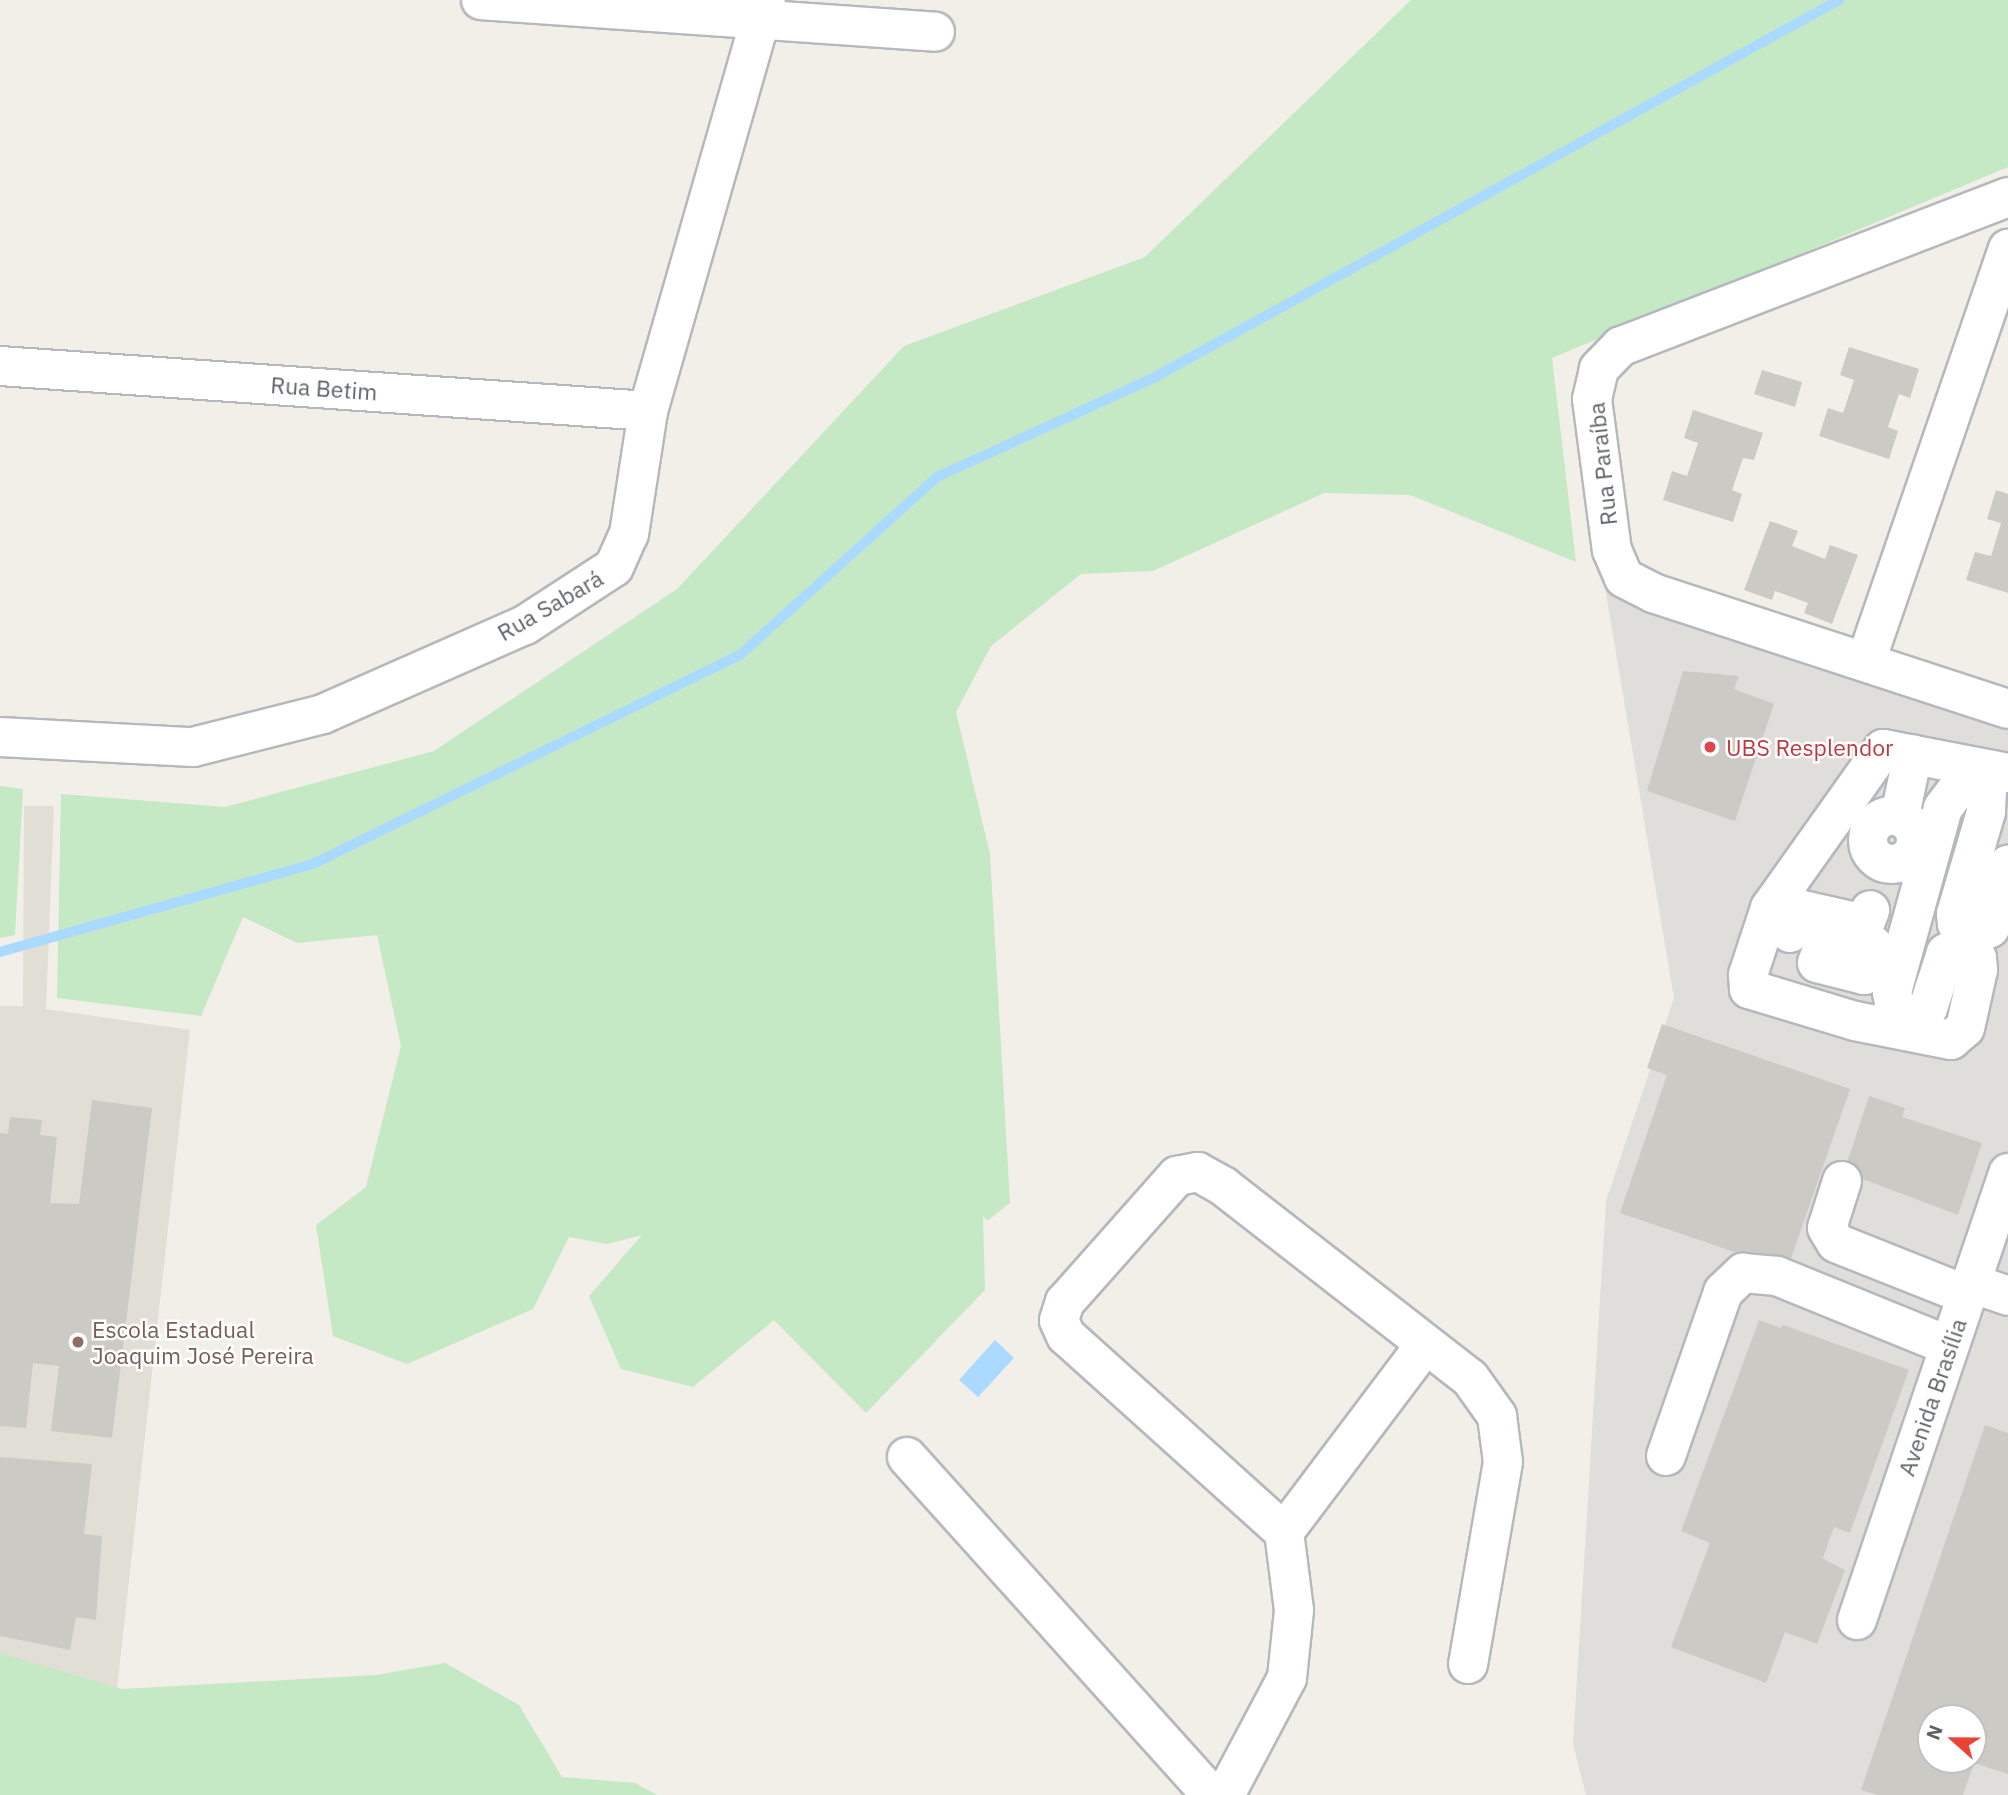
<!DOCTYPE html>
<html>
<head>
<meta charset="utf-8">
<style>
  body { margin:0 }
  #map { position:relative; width:2008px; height:1795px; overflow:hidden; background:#f1efe8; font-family:"IBM Plex Sans",sans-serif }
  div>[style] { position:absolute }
  .industrial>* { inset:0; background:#e0deda }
  .education>* { inset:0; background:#e1ded6 }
  .green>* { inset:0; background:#c5e8c5 }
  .water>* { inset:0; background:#aadaff }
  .stream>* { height:10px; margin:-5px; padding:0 5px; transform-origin:5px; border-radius:5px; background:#aadaff }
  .building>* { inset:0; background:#cccac5 }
  .roads { filter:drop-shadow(2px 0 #b5b8bc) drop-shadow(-2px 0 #b5b8bc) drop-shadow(0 2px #b5b8bc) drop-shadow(0 -2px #b5b8bc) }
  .minor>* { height:38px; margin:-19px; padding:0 19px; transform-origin:19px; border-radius:19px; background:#fff }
  .minor>.ring { margin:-19px; padding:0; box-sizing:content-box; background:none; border:38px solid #fff; border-radius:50% }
  .dots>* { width:19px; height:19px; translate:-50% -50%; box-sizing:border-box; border:4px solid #fff; border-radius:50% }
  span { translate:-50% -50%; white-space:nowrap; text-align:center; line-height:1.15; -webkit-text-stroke:5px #fff; paint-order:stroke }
  .street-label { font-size:23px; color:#5f6368 }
  .health-label { font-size:23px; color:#be3a42 }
  .left { translate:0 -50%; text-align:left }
  .education-label { font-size:23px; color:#785e54 }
  .north { position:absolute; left:1917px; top:1704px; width:70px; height:70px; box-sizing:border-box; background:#fff; border:2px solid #bfc1c3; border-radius:50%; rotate:291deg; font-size:19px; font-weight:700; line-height:28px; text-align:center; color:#5f6368 }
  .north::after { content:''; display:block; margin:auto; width:24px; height:32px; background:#ea4335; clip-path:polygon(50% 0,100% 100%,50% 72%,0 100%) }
</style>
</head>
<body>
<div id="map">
  <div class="industrial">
    <div style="clip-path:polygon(evenodd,1602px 570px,2008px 708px,2008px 1795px,1586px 1795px,1573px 1744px,1606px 1201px,1674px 998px,1602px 570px,1931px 1718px,1973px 1718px,1973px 1760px,1931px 1760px,1931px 1718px)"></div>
  </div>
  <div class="education">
    <div style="clip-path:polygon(24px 806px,54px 806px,46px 1009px,190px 1030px,117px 1689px,0 1655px,0 1006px,23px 1006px)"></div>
  </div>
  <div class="green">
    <div style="clip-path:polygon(1411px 0,2008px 0,2008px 167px,1552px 358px,1576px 562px,1410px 495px,1324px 493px,1153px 571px,1081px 574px,991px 646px,956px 712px,990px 854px,1010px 1203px,987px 1221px,983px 1216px,985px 1290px,866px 1413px,774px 1320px,693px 1387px,621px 1369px,589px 1296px,642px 1235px,607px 1244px,569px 1237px,533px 1309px,407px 1364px,333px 1336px,316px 1225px,366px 1187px,401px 1046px,377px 935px,297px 943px,243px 917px,201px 1016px,57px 998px,61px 794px,225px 807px,434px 751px,677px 589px,904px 346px,1145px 257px)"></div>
    <div style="clip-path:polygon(0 786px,23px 789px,15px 935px,0 938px)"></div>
    <div style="clip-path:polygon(0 1653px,122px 1689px,376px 1675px,445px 1663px,519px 1705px,562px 1777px,635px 1783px,657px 1795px,0 1795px)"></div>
  </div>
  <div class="water">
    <div style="clip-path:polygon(995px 1340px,1014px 1358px,978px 1397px,959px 1380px)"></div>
  </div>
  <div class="stream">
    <div style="left:0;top:952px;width:325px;rotate:-15.7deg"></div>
    <div style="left:313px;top:864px;width:475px;rotate:-26.1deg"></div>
    <div style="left:740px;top:655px;width:266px;rotate:-42.1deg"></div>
    <div style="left:937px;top:477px;width:240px;rotate:-24.6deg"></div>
    <div style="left:1155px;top:377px;width:781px;rotate:-28.86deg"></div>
  </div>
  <div class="building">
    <div style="clip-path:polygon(1849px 347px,1919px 369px,1910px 398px,1899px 394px,1888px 427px,1898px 431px,1889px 459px,1819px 436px,1828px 408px,1843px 413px,1854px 380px,1840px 375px)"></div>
    <div style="clip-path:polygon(1762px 370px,1802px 382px,1795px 407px,1754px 394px)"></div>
    <div style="clip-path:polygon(1693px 410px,1763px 433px,1754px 460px,1743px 458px,1732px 490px,1742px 494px,1733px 522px,1663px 500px,1672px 471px,1687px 476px,1698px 443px,1684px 438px)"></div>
    <div style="clip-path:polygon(1996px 490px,2008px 494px,2008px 593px,1966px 580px,1975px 552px,1991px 556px,2001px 523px,1987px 519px)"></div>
    <div style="clip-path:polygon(1770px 521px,1798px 531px,1792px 546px,1825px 559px,1830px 545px,1858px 555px,1832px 624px,1804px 613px,1808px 603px,1775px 591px,1772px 600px,1744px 590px)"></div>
    <div style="clip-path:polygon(1683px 671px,1739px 676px,1734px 689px,1774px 704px,1735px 821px,1647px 791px)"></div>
    <div style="clip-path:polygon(1662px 1024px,1850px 1089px,1787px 1270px,1620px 1213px,1667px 1075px,1647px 1068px)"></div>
    <div style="clip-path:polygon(1869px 1096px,1905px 1108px,1902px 1117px,1982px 1143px,1958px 1215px,1844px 1172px)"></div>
    <div style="clip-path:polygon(92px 1100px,152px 1108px,112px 1438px,51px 1431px,59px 1366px,33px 1363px,26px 1428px,0 1426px,0 1133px,8px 1134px,10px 1117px,42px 1120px,40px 1135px,57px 1137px,50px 1203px,79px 1204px)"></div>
    <div style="clip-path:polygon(1759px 1320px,1781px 1328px,1783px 1325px,1909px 1370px,1850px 1533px,1834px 1527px,1823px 1558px,1814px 1554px,1845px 1570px,1817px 1644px,1785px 1632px,1766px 1683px,1671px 1647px,1710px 1543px,1681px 1531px)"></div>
    <div style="clip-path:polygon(evenodd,1985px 1425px,2008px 1433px,2008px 1774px,1974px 1763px,1963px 1795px,1878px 1795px,1861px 1790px,1985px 1425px,1931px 1718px,1973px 1718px,1973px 1760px,1931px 1760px,1931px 1718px)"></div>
    <div style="clip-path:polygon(0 1457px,92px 1464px,84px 1534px,102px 1536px,96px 1620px,76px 1617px,70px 1650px,0 1636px)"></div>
  </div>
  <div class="roads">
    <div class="minor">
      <div style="left:481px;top:0;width:455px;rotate:4deg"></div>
      <div style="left:2008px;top:197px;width:415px;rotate:158.9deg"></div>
      <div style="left:1621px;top:346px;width:32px;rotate:134deg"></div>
      <div style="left:1599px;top:369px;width:31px;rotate:103deg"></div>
      <div style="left:1592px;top:399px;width:152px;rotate:82.5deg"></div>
      <div style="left:1612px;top:550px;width:30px;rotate:67deg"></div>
      <div style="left:1624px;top:578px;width:33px;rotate:27deg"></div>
      <div style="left:1653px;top:593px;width:373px;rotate:18.1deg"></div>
      <div style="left:0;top:366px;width:650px;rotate:3.97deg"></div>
      <div style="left:1866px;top:661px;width:436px;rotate:-71deg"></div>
      <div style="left:0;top:737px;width:193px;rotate:3deg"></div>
      <div style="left:193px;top:747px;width:134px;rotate:-14.2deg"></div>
      <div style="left:323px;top:714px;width:221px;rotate:-23.8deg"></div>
      <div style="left:525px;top:625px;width:106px;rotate:-33.1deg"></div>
      <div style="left:614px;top:567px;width:36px;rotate:-66deg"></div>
      <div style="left:629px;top:534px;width:124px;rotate:-81.2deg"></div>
      <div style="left:648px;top:411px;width:428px;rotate:-74deg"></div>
      <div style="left:2008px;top:773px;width:127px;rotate:-169.1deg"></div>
      <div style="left:1883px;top:749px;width:195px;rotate:125.4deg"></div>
      <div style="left:1770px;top:908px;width:71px;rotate:108.2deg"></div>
      <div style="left:1748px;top:975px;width:14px;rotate:86deg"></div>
      <div style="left:1749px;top:989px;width:111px;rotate:16.8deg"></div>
      <div style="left:1855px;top:1021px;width:98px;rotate:11.2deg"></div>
      <div style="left:1951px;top:1040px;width:18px;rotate:-41deg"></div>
      <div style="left:1965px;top:1028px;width:59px;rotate:-77.4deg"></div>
      <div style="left:1978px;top:970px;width:12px;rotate:-95deg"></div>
      <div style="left:1977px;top:958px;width:12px;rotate:-132deg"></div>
      <div style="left:1969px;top:949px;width:12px;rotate:-171deg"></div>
      <div style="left:1957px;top:947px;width:13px;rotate:151deg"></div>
      <div style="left:1946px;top:953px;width:58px;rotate:108.1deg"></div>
      <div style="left:1928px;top:1008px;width:10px;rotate:151deg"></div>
      <div style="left:1919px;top:1013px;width:13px;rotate:167deg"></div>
      <div style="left:1906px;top:1016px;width:14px;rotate:-144deg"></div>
      <div style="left:1895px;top:1008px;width:16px;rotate:-101deg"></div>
      <div style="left:1892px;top:992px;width:191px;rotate:-74.5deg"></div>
      <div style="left:1943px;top:808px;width:35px;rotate:-53deg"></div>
      <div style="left:1964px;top:780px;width:14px;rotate:-4deg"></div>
      <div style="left:1978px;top:779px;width:15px;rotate:53deg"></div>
      <div style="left:1987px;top:791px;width:21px;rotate:93deg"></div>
      <div style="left:1986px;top:812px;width:106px;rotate:106.4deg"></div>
      <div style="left:1956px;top:914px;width:10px;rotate:84deg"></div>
      <div style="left:1957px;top:924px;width:9px;rotate:41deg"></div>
      <div style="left:1964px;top:930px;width:13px;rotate:18deg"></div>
      <div style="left:1976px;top:934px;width:15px;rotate:-23deg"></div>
      <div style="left:1990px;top:928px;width:66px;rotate:-74.1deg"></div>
      <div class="ring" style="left:1868px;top:816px;width:10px;height:10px"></div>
      <div style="left:1900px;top:816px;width:63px;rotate:-78.2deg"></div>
      <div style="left:1790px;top:933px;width:18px;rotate:-71deg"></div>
      <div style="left:1796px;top:916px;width:9px;rotate:-41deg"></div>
      <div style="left:1803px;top:910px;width:50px;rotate:12.7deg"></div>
      <div style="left:1852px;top:921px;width:22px;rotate:112deg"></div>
      <div style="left:1844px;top:941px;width:19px;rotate:-164deg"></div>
      <div style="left:1826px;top:936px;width:28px;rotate:108deg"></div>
      <div style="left:1817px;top:963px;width:49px;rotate:14.3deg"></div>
      <div style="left:1864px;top:975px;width:31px;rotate:-73deg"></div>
      <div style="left:1873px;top:945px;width:15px;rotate:-169deg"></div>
      <div style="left:1858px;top:942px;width:34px;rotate:-69deg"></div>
      <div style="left:1842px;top:1181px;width:49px;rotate:107.7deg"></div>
      <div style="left:1827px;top:1228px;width:17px;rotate:59deg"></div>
      <div style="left:1836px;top:1243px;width:141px;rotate:21.7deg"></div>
      <div style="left:1971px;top:1283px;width:39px;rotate:19deg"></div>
      <div style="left:1425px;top:1345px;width:234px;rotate:127deg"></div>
      <div style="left:1284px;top:1532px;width:293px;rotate:-138deg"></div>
      <div style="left:1066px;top:1336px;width:17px;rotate:-114deg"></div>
      <div style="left:1059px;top:1320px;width:19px;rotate:-72deg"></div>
      <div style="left:1065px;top:1302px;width:169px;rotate:-48.4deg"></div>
      <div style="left:1177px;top:1176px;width:21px;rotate:-11deg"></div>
      <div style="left:1198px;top:1172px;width:29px;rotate:29deg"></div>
      <div style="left:1223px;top:1186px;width:313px;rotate:37.9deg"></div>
      <div style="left:1470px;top:1378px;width:47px;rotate:54.6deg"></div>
      <div style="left:1497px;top:1416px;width:46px;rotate:82.6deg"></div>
      <div style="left:1503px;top:1462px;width:205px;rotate:99.8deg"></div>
      <div style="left:1666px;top:1456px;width:174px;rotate:-70.8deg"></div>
      <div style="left:1723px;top:1292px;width:28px;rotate:-44deg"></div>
      <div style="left:1743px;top:1273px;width:34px;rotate:5deg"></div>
      <div style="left:1777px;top:1276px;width:186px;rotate:22.1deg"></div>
      <div style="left:907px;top:1457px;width:455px;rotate:48deg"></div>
      <div style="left:1857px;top:1620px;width:472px;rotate:-71.3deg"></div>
      <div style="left:1225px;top:1795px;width:132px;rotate:-62.1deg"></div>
      <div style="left:1287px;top:1678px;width:68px;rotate:-84.1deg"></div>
      <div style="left:1294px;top:1610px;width:79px;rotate:-97.3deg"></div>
    </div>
  </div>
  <div class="dots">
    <div style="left:1710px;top:747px;background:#e0444e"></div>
    <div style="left:78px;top:1342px;background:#8d6e63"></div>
  </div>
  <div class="street-label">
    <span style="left:324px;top:388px;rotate:4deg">Rua Betim</span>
    <span style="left:1602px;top:464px;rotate:-96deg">Rua Paraíba</span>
    <span style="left:550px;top:605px;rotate:-30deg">Rua Sabará</span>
    <span style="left:1932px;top:1397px;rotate:-71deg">Avenida Brasília</span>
  </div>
  <div class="health-label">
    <span class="left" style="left:1726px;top:747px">UBS Resplendor</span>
  </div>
  <div class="education-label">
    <span class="left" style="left:92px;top:1342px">Escola Estadual<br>Joaquim José Pereira</span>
  </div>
  <div class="north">N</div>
</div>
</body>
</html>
